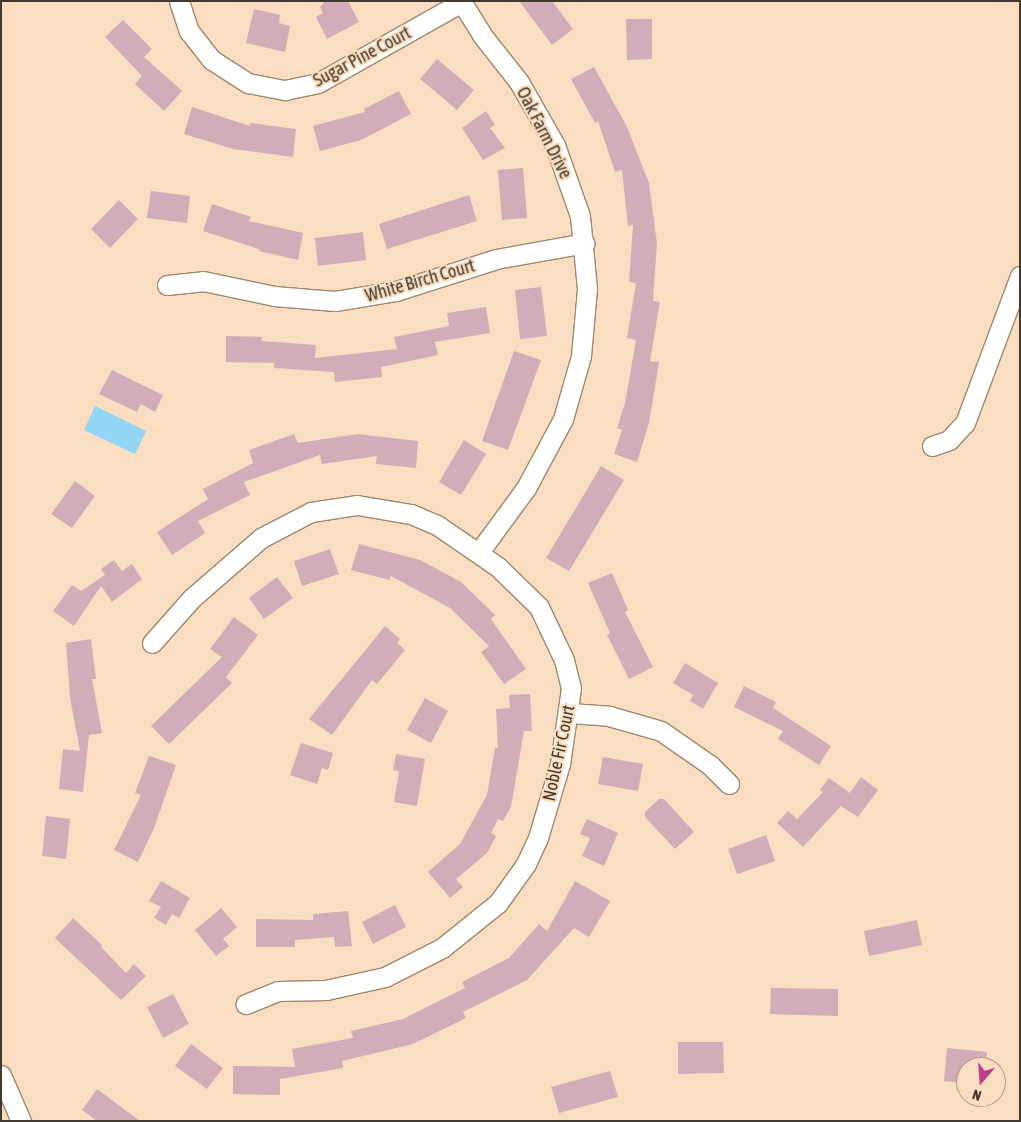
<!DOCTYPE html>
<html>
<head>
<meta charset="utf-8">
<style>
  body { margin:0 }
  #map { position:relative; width:1021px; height:1122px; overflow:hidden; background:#f9dec1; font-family:"Asap Condensed",sans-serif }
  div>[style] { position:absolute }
  .water>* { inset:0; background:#92d5f5 }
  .building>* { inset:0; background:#d3acb9 }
  .roads { filter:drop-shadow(1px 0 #a0876d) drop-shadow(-1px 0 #a0876d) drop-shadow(0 1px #a0876d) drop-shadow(0 -1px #a0876d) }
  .minor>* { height:19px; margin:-9.5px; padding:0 9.5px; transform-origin:9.5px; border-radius:9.5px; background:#fff }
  span { translate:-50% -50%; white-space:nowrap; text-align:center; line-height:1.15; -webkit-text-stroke:4.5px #f9dec1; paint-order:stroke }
  .street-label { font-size:18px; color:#44392e }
  .frame { position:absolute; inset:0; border:2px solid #44392e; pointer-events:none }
  .north { position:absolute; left:956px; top:1057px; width:50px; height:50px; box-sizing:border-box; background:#f9dec1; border:1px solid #b19c86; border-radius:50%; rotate:198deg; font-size:14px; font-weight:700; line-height:20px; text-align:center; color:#44392e }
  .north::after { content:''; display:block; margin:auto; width:18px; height:22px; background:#be3f8a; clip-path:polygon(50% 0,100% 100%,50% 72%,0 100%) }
</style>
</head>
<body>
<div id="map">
  <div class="water">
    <div style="clip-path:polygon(95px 406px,146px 431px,135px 454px,84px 430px)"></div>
  </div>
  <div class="building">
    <div style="clip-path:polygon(325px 1px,348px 1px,359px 22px,327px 39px,316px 17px,323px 13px,320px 7px)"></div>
    <div style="clip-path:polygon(519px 1px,552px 1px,573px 29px,552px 45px)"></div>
    <div style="clip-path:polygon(254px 9px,280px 15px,279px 23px,290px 26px,285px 52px,246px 43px)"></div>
    <div style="clip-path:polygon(626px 19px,652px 19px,652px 59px,627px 60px)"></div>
    <div style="clip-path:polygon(123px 20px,152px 49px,144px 57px,182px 91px,164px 111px,135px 84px,142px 76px,105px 37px)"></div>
    <div style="clip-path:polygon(437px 59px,474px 90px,457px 110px,420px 79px)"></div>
    <div style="clip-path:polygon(594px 67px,627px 127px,649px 183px,657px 244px,653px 301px,660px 302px,650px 361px,659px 362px,649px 423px,637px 462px,614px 454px,622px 430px,617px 428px,625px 403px,636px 340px,627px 338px,636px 283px,629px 282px,633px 225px,628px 226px,622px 170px,615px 172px,598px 121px,595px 123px,571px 79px)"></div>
    <div style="clip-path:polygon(399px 91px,411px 114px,361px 140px,320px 151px,313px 126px,365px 112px,364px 109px)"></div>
    <div style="clip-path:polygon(192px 107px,250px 126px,250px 123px,296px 129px,293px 157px,233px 149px,184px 134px)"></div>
    <div style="clip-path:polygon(486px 111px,495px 125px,490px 128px,505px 148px,483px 160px,462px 128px)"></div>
    <div style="clip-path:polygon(523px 168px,527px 218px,502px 220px,498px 170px)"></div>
    <div style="clip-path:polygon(151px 191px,190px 196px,187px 223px,147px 218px)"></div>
    <div style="clip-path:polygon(469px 195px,477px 221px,387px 249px,379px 224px)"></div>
    <div style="clip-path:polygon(119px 200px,138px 219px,110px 248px,91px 229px)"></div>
    <div style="clip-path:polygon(212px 204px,251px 217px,249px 221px,303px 233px,298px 260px,259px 251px,259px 249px,203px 231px)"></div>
    <div style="clip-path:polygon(363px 232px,366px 260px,318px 266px,315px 238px)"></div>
    <div style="clip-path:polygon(541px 287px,547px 336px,520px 339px,515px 290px)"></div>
    <div style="clip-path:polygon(486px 307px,490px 333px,435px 342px,438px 355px,381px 367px,382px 377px,335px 382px,334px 372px,274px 368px,274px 363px,226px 362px,226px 336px,262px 337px,261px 341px,316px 345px,315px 358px,397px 349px,394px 337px,449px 326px,447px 313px)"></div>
    <div style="clip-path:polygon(514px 351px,541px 360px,508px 450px,482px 441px)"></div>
    <div style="clip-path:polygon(112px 370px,163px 395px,155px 412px,141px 404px,137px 412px,99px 394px)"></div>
    <div style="clip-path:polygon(294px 434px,298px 443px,358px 434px,418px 441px,416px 468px,376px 464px,377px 456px,322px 464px,320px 455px,244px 482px,250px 495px,198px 521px,205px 533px,172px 555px,157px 532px,208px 499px,203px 489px,253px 463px,249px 450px)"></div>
    <div style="clip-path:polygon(464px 440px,486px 454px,461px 495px,439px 482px)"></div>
    <div style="clip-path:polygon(601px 466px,624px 480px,569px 571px,546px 558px)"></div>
    <div style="clip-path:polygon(75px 481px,95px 496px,72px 528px,51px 514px)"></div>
    <div style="clip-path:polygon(359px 544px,420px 560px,461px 582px,495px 615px,491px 619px,526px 669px,504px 684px,481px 652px,489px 646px,450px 608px,391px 576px,390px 580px,351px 570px)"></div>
    <div style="clip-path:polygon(330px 549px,339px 574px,302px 586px,294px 561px)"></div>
    <div style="clip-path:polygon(114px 560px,122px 571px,132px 564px,142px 579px,112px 602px,101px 586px,74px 626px,53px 611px,72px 585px,81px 591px,105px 575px,101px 569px)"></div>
    <div style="clip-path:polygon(612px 573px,628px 610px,625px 612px,653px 667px,629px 679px,607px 635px,610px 633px,588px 583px)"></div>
    <div style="clip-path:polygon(277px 577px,293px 598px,264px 619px,249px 598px)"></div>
    <div style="clip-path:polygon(234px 617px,258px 635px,226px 677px,232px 683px,169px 744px,151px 726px,222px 657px,210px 649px)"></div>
    <div style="clip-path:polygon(385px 626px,400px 639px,397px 643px,405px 650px,377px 684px,372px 680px,332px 735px,309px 719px)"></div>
    <div style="clip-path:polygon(91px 639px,96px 679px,92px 679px,102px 733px,89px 735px,83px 792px,59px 789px,63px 749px,80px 751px,70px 698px,66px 643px)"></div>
    <div style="clip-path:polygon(685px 663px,718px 683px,703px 709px,690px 701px,693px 695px,673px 683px)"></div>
    <div style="clip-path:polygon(744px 686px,776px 702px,773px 708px,831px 746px,819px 765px,778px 739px,783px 731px,734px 707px)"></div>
    <div style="clip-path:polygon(530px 694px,532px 731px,524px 731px,511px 807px,503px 821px,498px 819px,491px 833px,496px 836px,487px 853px,456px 879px,463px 887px,450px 898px,428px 872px,460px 844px,487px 795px,495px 748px,498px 748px,496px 709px,510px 708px,509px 695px)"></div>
    <div style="clip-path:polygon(425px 698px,448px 711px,431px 743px,407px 730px)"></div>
    <div style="clip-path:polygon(301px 743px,333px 753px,328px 770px,322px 768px,317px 784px,290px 775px)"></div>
    <div style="clip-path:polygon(396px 754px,425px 759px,417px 806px,394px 802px,399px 771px,393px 770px)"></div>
    <div style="clip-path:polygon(149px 756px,176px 765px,154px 828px,138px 862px,114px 850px,141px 795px,135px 793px)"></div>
    <div style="clip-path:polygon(603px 757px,643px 764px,638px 791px,598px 784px)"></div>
    <div style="clip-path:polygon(861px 777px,878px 790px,858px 817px,841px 806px,803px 847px,777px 823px,788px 811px,797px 819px,823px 792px,820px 790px,829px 778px,850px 793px)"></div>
    <div style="clip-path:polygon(659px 799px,664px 799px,694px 832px,675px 849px,645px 817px,645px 812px)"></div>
    <div style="clip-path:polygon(46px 816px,70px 819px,66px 859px,42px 856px)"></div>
    <div style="clip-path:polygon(587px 819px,618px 833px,604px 866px,582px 856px,590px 838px,580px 834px)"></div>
    <div style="clip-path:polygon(766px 835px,775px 861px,737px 874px,728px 849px)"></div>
    <div style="clip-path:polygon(161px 881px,190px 898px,179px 918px,172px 914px,166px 925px,154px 918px,161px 907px,149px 901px)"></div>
    <div style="clip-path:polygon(575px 881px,610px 901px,589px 937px,574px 928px,527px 980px,463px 1012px,466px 1018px,413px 1044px,342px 1061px,343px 1068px,280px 1079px,280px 1095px,233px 1094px,233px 1066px,295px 1067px,292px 1049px,353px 1038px,351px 1031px,403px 1019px,465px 988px,462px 982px,509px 958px,539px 924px,547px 931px)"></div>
    <div style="clip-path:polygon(395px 905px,406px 927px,373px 944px,362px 922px)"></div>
    <div style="clip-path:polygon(221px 908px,237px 927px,223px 939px,229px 946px,216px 956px,195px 930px)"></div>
    <div style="clip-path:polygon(348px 911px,352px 946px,335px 947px,334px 937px,295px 940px,295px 947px,256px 947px,256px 919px,313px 920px,313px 914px)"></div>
    <div style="clip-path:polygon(73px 918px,102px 945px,101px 947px,126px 973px,134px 964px,146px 976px,121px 1000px,55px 938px)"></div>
    <div style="clip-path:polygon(917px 920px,922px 945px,869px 956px,864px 931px)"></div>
    <div style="clip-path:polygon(771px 988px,838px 989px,838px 1016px,770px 1014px)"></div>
    <div style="clip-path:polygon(173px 994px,189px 1024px,163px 1038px,147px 1007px)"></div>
    <div style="clip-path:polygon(678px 1042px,723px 1042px,724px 1073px,678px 1074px)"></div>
    <div style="clip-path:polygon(191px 1044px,223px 1068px,207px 1089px,175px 1066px)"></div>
    <div style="clip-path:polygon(947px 1048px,987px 1052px,986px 1067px,966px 1067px,966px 1083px,944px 1081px)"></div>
    <div style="clip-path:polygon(610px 1071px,618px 1097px,559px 1113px,551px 1087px)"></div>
    <div style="clip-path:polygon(97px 1089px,140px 1121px,97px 1121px,82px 1110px)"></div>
  </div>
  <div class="roads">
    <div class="minor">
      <div style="left:179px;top:1px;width:32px;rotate:72deg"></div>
      <div style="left:189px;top:31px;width:37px;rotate:52deg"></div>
      <div style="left:212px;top:60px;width:43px;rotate:32.6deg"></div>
      <div style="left:248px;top:83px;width:38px;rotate:11deg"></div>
      <div style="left:285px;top:90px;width:34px;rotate:-12deg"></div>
      <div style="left:318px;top:83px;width:165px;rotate:-29.4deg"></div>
      <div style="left:461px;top:1px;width:40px;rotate:58deg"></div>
      <div style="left:482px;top:35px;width:60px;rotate:51.8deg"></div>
      <div style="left:519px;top:82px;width:73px;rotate:60.3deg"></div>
      <div style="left:555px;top:145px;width:75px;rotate:70.6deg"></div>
      <div style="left:580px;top:216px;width:73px;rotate:84.5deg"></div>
      <div style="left:587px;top:289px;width:67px;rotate:95.1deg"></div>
      <div style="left:581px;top:356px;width:66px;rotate:105.9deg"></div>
      <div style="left:563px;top:419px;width:78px;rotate:118.2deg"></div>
      <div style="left:526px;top:488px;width:79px;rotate:126.3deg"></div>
      <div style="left:167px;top:285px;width:36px;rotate:-6deg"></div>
      <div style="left:203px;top:281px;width:73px;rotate:11.9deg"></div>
      <div style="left:274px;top:296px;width:61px;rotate:4.7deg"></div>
      <div style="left:335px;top:301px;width:62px;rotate:-9.3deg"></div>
      <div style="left:396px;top:291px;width:105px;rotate:-17.7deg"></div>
      <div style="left:496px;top:259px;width:90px;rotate:-10.2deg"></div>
      <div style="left:932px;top:446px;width:18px;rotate:-19deg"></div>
      <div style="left:949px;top:440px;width:23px;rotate:-47deg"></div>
      <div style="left:965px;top:423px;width:157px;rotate:-69.5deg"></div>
      <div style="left:152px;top:643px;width:60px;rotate:-48.4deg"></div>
      <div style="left:192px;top:598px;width:91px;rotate:-41deg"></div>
      <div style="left:261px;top:538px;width:56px;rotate:-27.5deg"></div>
      <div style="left:311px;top:512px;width:47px;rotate:-8.7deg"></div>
      <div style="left:357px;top:505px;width:55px;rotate:9.5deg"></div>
      <div style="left:411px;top:514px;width:28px;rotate:23deg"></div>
      <div style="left:437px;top:525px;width:74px;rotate:34.5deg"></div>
      <div style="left:498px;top:567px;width:57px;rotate:44.3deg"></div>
      <div style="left:539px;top:607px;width:59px;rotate:64.7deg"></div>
      <div style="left:564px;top:660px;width:29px;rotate:76deg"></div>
      <div style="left:571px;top:688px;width:77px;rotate:98.2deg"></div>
      <div style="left:560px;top:764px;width:77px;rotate:106.6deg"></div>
      <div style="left:538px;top:838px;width:29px;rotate:115deg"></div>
      <div style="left:526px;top:864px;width:48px;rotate:125.7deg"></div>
      <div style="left:498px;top:903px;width:72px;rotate:141.2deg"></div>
      <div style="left:442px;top:948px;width:64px;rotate:153deg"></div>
      <div style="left:385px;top:977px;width:60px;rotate:167.6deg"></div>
      <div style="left:326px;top:990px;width:48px;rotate:178.8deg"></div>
      <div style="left:278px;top:991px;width:35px;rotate:158deg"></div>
      <div style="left:570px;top:713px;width:39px;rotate:4deg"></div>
      <div style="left:609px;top:716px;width:54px;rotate:16.1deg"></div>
      <div style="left:661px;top:731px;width:60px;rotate:34.8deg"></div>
      <div style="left:710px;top:765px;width:27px;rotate:45deg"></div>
      <div style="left:1px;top:1075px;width:50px;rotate:66.5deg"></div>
    </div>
  </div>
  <div class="street-label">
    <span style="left:362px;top:57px;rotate:-28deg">Sugar Pine Court</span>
    <span style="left:544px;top:133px;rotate:63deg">Oak Farm Drive</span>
    <span style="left:420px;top:281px;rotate:-16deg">White Birch Court</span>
    <span style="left:559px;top:753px;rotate:-78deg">Noble Fir Court</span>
  </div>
  <div class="frame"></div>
  <div class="north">N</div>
</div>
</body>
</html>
